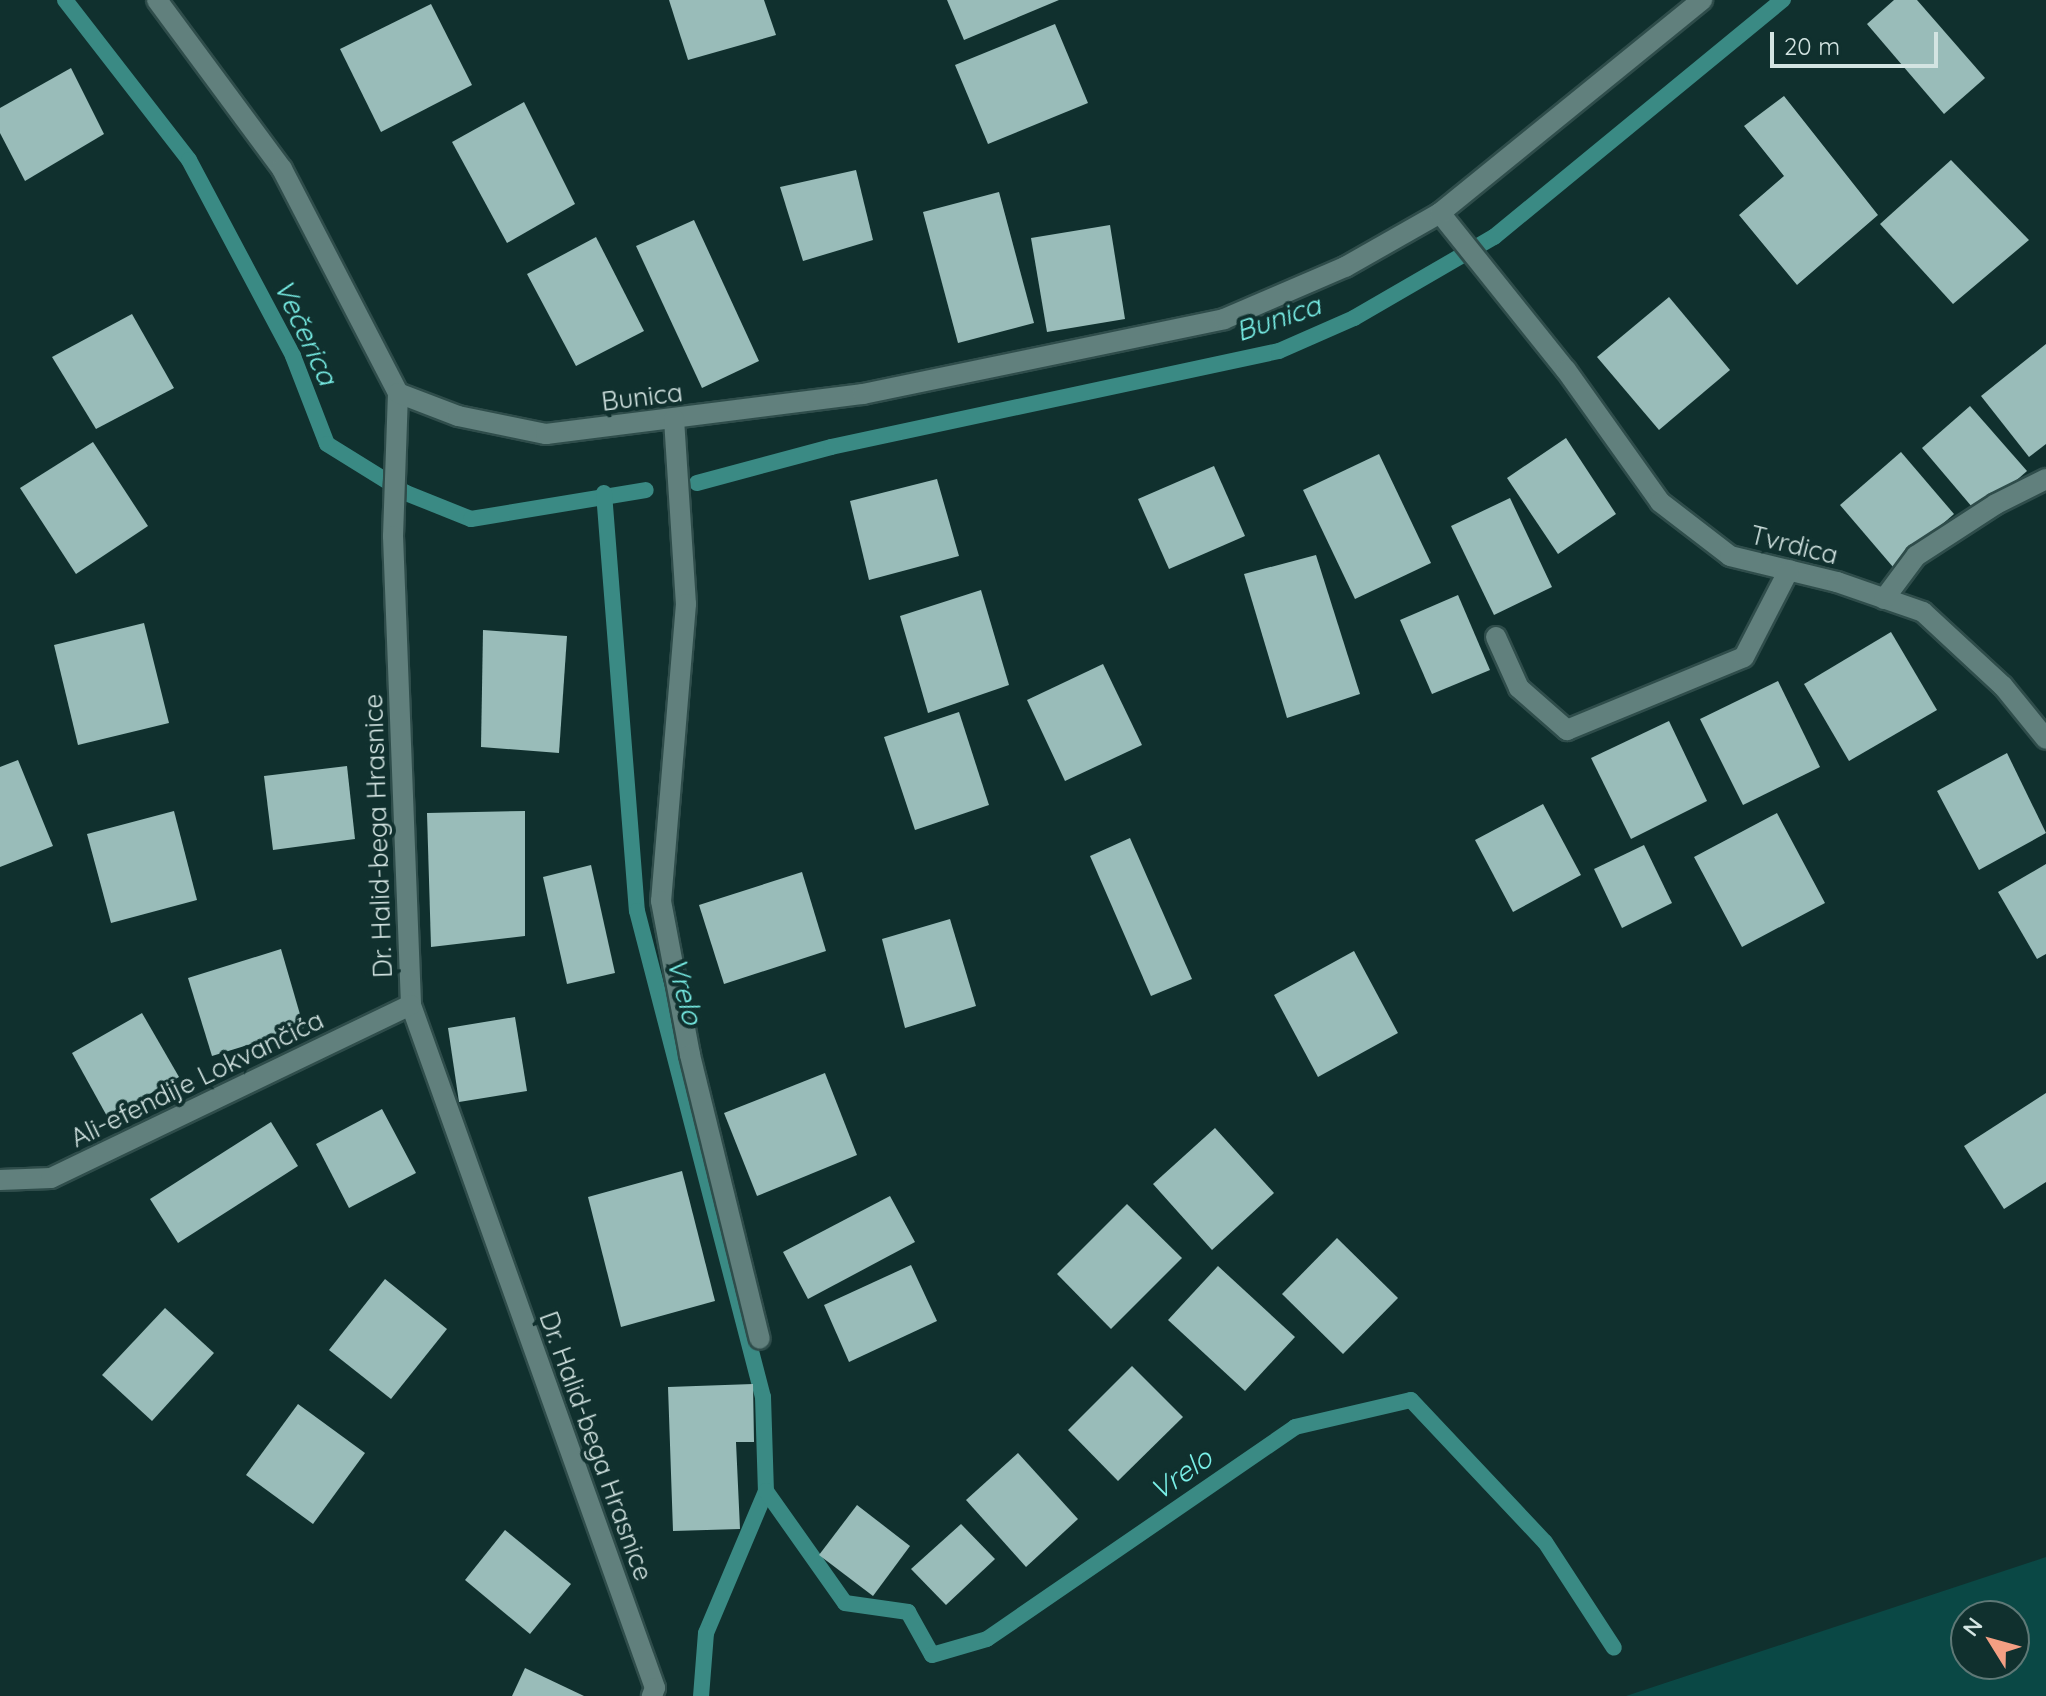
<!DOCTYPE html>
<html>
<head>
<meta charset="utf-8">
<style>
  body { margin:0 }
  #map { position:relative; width:2046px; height:1696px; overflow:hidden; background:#10302e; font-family:Quicksand,sans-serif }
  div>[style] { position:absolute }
  .green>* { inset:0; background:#0a4845 }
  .stream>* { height:16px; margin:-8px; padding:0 8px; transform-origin:8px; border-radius:8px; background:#3a8a84 }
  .building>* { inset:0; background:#99bcb9 }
  .roads { filter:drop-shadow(2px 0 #2f4d4b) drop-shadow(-2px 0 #2f4d4b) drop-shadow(0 2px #2f4d4b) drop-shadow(0 -2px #2f4d4b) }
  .minor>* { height:20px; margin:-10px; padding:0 10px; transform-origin:10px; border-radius:10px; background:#61807d }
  span { translate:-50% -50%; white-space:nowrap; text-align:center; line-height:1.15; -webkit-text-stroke:8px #10302e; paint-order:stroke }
  .street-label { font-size:26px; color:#d3e4e2 }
  .water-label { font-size:28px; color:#7af0e8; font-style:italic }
  .north { position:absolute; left:1950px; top:1600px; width:80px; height:80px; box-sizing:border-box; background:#10302e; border:2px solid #5e7876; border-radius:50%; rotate:307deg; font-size:22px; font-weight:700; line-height:32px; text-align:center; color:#d3e4e2 }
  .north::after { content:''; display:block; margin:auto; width:28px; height:36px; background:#f39f83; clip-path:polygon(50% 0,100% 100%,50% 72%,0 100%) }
  .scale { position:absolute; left:1770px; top:32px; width:168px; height:36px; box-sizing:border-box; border:4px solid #d3e4e2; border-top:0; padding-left:10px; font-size:24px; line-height:28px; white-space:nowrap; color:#d3e4e2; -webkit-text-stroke:6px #10302e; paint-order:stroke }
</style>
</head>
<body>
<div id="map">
  <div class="green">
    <div style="clip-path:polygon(evenodd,2046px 1557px,2046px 1696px,1626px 1696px,2046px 1557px,1966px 1616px,2014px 1616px,2014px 1664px,1966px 1664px,1966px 1616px)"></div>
  </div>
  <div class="stream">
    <div style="left:65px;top:0;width:202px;rotate:52.2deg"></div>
    <div style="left:189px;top:160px;width:222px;rotate:62deg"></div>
    <div style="left:293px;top:356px;width:94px;rotate:68.9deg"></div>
    <div style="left:327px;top:444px;width:93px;rotate:31.8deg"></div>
    <div style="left:406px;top:493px;width:70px;rotate:21.8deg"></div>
    <div style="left:471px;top:519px;width:177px;rotate:-9.4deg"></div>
    <div style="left:697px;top:483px;width:139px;rotate:-15deg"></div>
    <div style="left:831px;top:447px;width:458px;rotate:-12.1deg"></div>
    <div style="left:1279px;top:351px;width:82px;rotate:-23.7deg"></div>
    <div style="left:1354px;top:318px;width:162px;rotate:-30.1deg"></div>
    <div style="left:1494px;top:237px;width:374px;rotate:-39.4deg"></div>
    <div style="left:604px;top:493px;width:419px;rotate:85.5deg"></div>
    <div style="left:637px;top:911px;width:502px;rotate:75.47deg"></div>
    <div style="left:763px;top:1397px;width:94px;rotate:88.2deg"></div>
    <div style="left:766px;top:1491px;width:154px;rotate:112.9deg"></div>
    <div style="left:706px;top:1633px;width:63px;rotate:94.5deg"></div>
    <div style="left:766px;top:1491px;width:137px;rotate:54.8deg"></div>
    <div style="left:845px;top:1603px;width:64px;rotate:8.1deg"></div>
    <div style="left:908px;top:1612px;width:49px;rotate:60.8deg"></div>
    <div style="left:932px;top:1655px;width:57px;rotate:-16.2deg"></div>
    <div style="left:987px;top:1639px;width:374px;rotate:-34.5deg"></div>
    <div style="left:1295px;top:1427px;width:119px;rotate:-13.1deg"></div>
    <div style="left:1411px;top:1400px;width:195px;rotate:46.7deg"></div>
    <div style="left:1545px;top:1542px;width:126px;rotate:56.9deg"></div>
  </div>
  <div class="building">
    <div style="clip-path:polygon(669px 0,764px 0,776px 35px,688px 60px)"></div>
    <div style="clip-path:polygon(947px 0,1059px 0,964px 40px)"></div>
    <div style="clip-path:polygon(1894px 0,1917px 0,1985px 78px,1944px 114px,1867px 24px)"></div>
    <div style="clip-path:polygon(431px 4px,472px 85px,381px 132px,340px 49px)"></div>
    <div style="clip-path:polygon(1055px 24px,1088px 103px,988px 144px,955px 65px)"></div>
    <div style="clip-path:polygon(71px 68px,104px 134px,25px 181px,0 133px,0 108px)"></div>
    <div style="clip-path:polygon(1784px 96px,1878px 215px,1797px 285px,1739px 215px,1784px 176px,1744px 126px)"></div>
    <div style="clip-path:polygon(524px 102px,575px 204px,507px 243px,452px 142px)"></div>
    <div style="clip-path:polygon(1951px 160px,2029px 240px,1953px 304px,1880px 224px)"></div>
    <div style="clip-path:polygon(856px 170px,873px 240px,803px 261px,780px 187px)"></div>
    <div style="clip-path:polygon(999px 192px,1034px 323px,958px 343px,923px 212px)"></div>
    <div style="clip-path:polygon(694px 220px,759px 361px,702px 388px,636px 246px)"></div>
    <div style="clip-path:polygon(1110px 225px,1125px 319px,1047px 332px,1031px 238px)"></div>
    <div style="clip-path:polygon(596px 237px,644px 331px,576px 366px,527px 274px)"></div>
    <div style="clip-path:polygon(1669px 297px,1730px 370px,1659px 430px,1597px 357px)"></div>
    <div style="clip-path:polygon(132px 314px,174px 388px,96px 429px,52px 357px)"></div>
    <div style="clip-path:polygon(2046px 344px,2046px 444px,2029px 457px,1981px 396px)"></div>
    <div style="clip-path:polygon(1970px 406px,2027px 471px,1978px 514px,1922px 448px)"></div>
    <div style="clip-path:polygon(1566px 438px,1616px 514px,1558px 554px,1507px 478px)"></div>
    <div style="clip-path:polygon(93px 442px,148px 526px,76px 574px,20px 488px)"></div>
    <div style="clip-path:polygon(1901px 452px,1954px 514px,1893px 567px,1840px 505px)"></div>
    <div style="clip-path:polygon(1379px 454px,1431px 563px,1355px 599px,1303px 490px)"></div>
    <div style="clip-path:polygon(1214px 466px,1245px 536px,1169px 569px,1138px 499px)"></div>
    <div style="clip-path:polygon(937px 479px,959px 556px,869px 580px,850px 501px)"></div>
    <div style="clip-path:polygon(1510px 498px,1552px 587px,1494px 615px,1451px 526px)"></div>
    <div style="clip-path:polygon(1316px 555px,1360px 694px,1287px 718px,1244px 574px)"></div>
    <div style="clip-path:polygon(981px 590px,1009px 685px,928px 713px,900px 616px)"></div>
    <div style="clip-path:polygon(1458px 595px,1490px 670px,1432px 694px,1400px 620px)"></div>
    <div style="clip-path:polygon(144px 623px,169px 723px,78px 745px,54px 645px)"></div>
    <div style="clip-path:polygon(483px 630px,567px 636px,559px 753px,481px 747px)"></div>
    <div style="clip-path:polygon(1891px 632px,1937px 710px,1849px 761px,1804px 684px)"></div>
    <div style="clip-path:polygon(1103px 664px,1142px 745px,1065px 781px,1027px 700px)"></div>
    <div style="clip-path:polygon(1778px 681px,1820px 767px,1743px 805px,1700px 719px)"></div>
    <div style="clip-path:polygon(959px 712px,989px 805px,915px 830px,884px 737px)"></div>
    <div style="clip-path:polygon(1669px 721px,1707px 801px,1631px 839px,1591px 758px)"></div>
    <div style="clip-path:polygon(2007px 753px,2046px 833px,1979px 870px,1937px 791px)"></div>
    <div style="clip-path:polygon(18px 760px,53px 846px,0 867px,0 767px)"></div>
    <div style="clip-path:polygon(347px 766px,355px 839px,273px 850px,264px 776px)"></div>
    <div style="clip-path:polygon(1543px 804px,1581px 875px,1513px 912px,1475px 840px)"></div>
    <div style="clip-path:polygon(174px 811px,197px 900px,111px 923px,87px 834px)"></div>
    <div style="clip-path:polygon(525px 811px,525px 936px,431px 947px,427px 813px)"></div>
    <div style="clip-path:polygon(1777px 813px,1825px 903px,1742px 947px,1694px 857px)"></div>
    <div style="clip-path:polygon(1130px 838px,1192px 979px,1151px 996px,1090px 856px)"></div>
    <div style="clip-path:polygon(1644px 845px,1672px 903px,1622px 928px,1594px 869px)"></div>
    <div style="clip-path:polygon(2046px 864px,2046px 954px,2037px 959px,1998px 892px)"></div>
    <div style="clip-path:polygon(591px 865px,615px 973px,567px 984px,543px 877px)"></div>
    <div style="clip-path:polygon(802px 872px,826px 951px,724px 984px,699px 905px)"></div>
    <div style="clip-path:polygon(950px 919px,976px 1006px,905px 1028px,882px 939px)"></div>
    <div style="clip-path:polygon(281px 949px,304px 1028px,212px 1056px,188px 978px)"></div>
    <div style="clip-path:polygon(1354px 951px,1398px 1033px,1318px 1077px,1274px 995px)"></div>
    <div style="clip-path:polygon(142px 1013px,179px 1077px,108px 1118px,72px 1053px)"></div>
    <div style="clip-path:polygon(515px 1017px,527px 1091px,459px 1102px,448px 1028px)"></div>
    <div style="clip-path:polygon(825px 1073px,857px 1155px,757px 1196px,724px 1113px)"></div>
    <div style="clip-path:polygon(2046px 1093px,2046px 1182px,2004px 1209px,1964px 1146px)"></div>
    <div style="clip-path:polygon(382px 1109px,416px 1173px,349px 1208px,316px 1144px)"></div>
    <div style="clip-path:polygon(271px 1122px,298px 1166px,178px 1243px,150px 1199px)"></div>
    <div style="clip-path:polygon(1215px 1128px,1274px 1193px,1212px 1250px,1153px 1184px)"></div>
    <div style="clip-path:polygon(682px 1171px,715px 1301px,621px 1327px,588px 1197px)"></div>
    <div style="clip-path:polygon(890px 1196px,915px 1242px,808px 1299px,783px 1252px)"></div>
    <div style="clip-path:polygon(1127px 1204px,1182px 1258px,1111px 1329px,1057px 1274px)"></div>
    <div style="clip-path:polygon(1337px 1238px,1398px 1298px,1343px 1354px,1282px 1294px)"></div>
    <div style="clip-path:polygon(911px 1265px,937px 1321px,849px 1362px,824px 1305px)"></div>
    <div style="clip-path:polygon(1218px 1266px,1295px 1337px,1245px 1391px,1168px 1320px)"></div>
    <div style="clip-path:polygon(385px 1279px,447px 1329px,391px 1399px,329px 1350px)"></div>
    <div style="clip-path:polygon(165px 1308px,214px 1353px,152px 1421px,102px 1375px)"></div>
    <div style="clip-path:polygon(1132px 1366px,1183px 1417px,1118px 1481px,1068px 1430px)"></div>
    <div style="clip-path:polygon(753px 1384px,754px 1442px,736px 1442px,740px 1529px,673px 1531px,668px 1387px)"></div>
    <div style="clip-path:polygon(298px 1404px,365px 1453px,313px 1524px,246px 1475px)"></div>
    <div style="clip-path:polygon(1018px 1453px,1078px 1519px,1026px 1567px,966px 1500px)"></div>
    <div style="clip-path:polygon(857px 1505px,910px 1546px,873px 1596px,819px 1555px)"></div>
    <div style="clip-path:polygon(961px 1524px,995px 1559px,946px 1605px,911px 1569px)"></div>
    <div style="clip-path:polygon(505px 1530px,571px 1584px,530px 1634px,465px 1580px)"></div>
    <div style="clip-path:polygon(525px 1668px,584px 1696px,512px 1696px)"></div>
  </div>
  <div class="roads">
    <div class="minor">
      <div style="left:157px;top:0;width:210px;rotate:53.5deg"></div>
      <div style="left:282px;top:169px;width:252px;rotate:62.6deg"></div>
      <div style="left:398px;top:393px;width:143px;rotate:92deg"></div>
      <div style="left:393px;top:536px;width:469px;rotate:87.8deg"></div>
      <div style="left:411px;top:1005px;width:725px;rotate:70.34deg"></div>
      <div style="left:655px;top:1688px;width:9px;rotate:111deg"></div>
      <div style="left:1440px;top:213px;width:201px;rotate:51.3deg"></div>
      <div style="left:1566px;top:370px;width:162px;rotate:54.5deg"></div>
      <div style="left:1660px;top:502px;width:88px;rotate:37.6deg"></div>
      <div style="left:1730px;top:556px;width:110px;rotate:13.7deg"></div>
      <div style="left:1837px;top:582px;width:91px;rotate:19.2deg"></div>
      <div style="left:1923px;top:612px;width:109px;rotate:42.8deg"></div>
      <div style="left:2003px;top:686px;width:68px;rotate:50.9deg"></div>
      <div style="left:398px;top:393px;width:64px;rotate:21deg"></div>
      <div style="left:458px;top:416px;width:90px;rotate:11.6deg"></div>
      <div style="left:546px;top:434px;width:320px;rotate:-7.2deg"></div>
      <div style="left:863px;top:394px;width:369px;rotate:-11.7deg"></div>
      <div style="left:1224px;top:319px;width:132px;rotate:-23.3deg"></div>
      <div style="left:1345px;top:267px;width:109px;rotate:-29.6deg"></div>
      <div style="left:1440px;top:213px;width:338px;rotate:-39.1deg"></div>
      <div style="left:674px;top:419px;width:185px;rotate:86.3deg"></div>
      <div style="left:686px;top:604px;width:298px;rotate:94.8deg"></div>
      <div style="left:661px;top:901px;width:157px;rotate:79.3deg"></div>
      <div style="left:690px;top:1055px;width:292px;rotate:76.2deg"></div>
      <div style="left:1884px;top:599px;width:54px;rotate:-53.3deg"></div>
      <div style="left:1916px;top:556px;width:95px;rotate:-33deg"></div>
      <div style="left:1996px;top:504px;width:56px;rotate:-26.6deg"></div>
      <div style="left:1496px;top:637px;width:56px;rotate:65.7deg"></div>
      <div style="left:1519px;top:688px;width:64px;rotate:41.2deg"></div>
      <div style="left:1567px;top:730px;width:191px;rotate:-22.4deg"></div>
      <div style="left:1744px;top:657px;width:98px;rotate:-62.7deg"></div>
      <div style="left:0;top:1180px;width:51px;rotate:-2.2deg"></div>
      <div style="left:51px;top:1178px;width:399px;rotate:-25.7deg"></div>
    </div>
  </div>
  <div class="street-label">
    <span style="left:642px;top:397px;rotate:-7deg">Bunica</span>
    <span style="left:1794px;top:545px;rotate:14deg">Tvrdica</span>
    <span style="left:378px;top:836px;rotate:-92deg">Dr. Halid-bega Hrasnice</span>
    <span style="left:197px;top:1079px;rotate:-26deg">Ali-efendije Lokvančića</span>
    <span style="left:596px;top:1446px;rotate:70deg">Dr. Halid-bega Hrasnice</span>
  </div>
  <div class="water-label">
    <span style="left:1278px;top:318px;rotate:-19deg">Bunica</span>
    <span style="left:306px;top:332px;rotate:65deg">Večerica</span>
    <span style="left:685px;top:991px;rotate:75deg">Vrelo</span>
    <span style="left:1181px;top:1474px;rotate:-35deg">Vrelo</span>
  </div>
  <div class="north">N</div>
  <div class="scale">20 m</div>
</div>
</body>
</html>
